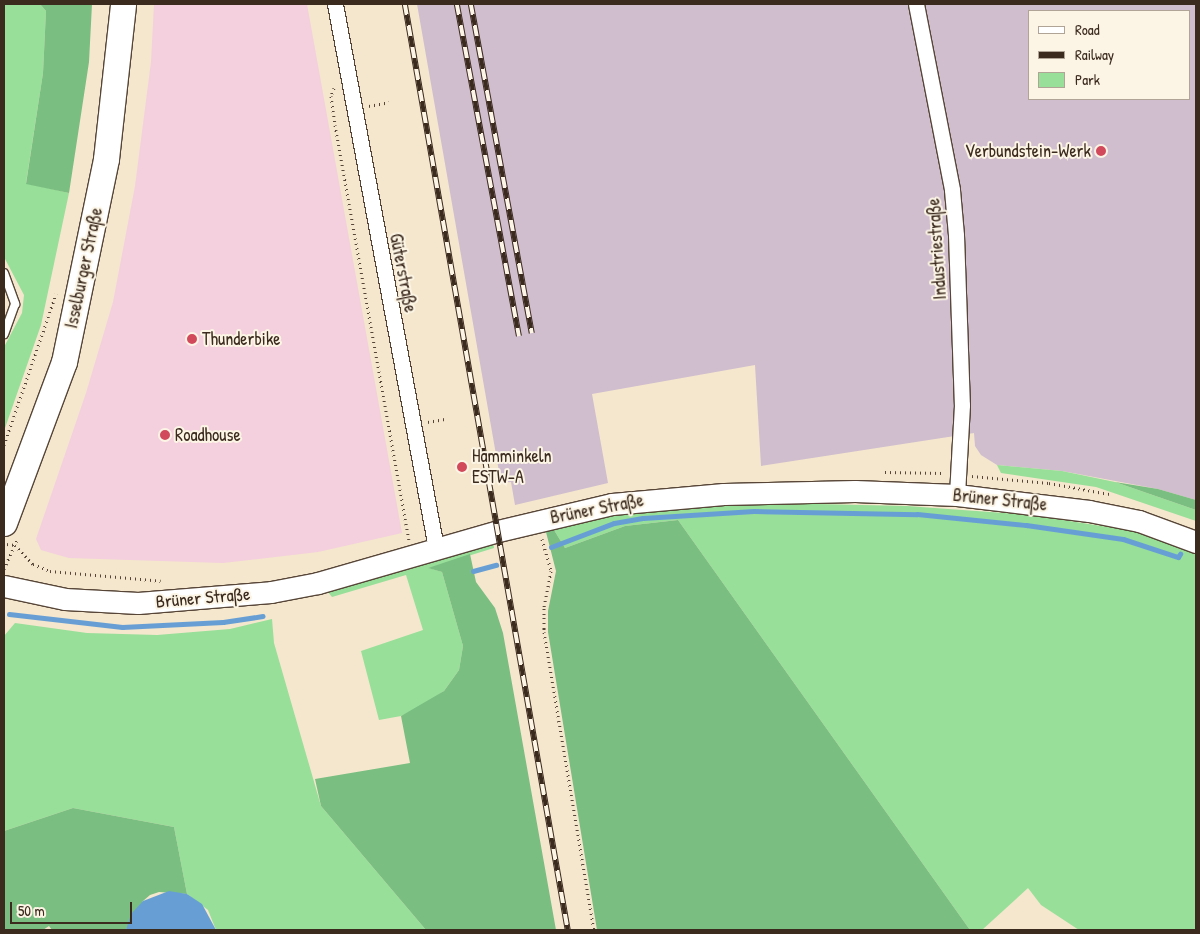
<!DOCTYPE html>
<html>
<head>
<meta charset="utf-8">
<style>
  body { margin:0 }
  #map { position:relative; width:1200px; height:934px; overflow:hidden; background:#f4e7cd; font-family:"Patrick Hand",sans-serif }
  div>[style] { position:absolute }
  .built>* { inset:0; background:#f4cfde }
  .industrial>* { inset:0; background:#d0bdce }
  .green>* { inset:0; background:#98df99 }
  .forest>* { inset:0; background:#7abe81 }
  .water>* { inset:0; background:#679fd5 }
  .stream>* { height:5px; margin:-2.5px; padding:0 2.5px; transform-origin:2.5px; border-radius:2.5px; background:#679fd5 }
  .path>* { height:3px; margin-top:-1.5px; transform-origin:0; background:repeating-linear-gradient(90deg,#574638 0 1px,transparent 0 5px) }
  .roads { filter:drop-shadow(1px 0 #574638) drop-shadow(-1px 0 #574638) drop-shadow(0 1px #574638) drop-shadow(0 -1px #574638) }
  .lane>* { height:8px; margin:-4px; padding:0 4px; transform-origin:4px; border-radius:4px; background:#fff }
  .street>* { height:15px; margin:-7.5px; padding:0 7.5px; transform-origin:7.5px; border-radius:7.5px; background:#fff }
  .secondary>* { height:21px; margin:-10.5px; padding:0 10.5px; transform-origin:10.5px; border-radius:10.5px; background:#fff }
  .primary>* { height:25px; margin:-12.5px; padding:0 12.5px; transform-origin:12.5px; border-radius:12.5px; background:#fff }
  .rail>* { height:5.5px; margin-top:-2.75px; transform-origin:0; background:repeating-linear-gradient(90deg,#fcf5e5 0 11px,#3b2a1e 0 22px); box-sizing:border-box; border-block:1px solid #3b2a1e }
  .dots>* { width:14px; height:14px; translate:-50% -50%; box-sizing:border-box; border:2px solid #fcf5e5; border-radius:50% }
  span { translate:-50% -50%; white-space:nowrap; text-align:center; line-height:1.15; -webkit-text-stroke:4px #fcf5e5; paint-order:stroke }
  .poi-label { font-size:18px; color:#3b2a1e }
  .right { translate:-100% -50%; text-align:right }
  .left { translate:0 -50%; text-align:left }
  .street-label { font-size:18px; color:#3b2a1e }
  .frame { position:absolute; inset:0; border:5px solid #3b2a1e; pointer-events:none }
  .legend { position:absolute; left:1028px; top:10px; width:162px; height:90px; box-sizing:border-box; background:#fcf5e5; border:1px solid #afa495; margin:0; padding:6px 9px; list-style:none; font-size:15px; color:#3b2a1e }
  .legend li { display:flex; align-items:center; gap:10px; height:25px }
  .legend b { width:25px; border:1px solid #afa495 }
  .scale { position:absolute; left:10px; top:902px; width:122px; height:22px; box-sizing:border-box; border:2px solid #3b2a1e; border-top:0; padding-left:6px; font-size:15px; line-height:18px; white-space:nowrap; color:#3b2a1e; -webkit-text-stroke:4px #fcf5e5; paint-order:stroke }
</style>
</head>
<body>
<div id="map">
  <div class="built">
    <div style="clip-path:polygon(154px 4px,307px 4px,402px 533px,318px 552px,223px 563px,69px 558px,41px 550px,36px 539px,86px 393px,113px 302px,135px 186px,151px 62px)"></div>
  </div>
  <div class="industrial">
    <div style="clip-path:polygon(evenodd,417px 4px,1196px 4px,1196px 500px,1158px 489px,1062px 471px,997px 465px,981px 455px,975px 446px,974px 433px,761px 466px,755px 365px,592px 394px,608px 483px,515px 505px,511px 482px,501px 483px,417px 4px,1029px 11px,1189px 11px,1189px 99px,1029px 99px,1029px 11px)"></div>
  </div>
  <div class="green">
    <div style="clip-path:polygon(4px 4px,40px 4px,46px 11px,43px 73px,26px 183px,69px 193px,41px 325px,4px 431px,4px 347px,22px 313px,24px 295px,4px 257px)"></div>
    <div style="clip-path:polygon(997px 465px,1062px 471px,1115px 482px,1196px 510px,1196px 521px,1096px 487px,1001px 473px)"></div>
    <div style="clip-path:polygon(772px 503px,907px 506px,1031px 515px,1140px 532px,1196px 553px,1196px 930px,1079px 930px,1041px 905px,1028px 888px,982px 930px,970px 930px,678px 520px,625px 526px,565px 548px,554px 530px,560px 525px,649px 507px)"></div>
    <div style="clip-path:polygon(493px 541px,494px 548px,429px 568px,442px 572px,463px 646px,459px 670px,444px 691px,422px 706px,401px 716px,379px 720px,361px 651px,423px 630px,406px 575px,332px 597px,328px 592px)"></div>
    <div style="clip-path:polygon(272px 619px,274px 643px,321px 806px,426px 930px,216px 930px,208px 910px,187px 894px,174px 827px,73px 808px,4px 831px,4px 636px,15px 623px,87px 633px,157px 635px,230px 629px)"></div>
  </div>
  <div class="forest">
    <div style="clip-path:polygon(40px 4px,92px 4px,89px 62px,69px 193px,26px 184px,43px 73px,46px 11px)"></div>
    <div style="clip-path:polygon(1115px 482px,1158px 489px,1196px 500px,1196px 510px)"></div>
    <div style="clip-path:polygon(678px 520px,970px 930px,597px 930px,548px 632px,548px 611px,556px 571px,546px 532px,554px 530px,565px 548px,625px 526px)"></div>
    <div style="clip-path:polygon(470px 554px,476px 582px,495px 608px,503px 633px,556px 930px,426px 930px,321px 806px,315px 779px,410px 763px,401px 716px,444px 691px,459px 670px,463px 646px,442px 572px,428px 568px)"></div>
    <div style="clip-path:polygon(73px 808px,174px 827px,187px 894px,159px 892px,150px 895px,143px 901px,126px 930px,52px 930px,49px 926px,43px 930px,4px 930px,4px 831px)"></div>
  </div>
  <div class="water">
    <div style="clip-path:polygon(169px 891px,187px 894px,202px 904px,216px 930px,126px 930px,131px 914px,143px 901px)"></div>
  </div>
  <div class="stream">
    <div style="left:551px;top:547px;width:67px;rotate:-20.9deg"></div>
    <div style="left:614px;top:523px;width:29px;rotate:-10deg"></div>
    <div style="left:643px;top:518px;width:111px;rotate:-3.6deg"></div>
    <div style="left:754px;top:511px;width:163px;rotate:1.1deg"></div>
    <div style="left:917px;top:514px;width:110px;rotate:5.8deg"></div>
    <div style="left:1026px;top:525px;width:98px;rotate:8.2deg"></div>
    <div style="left:1123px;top:539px;width:58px;rotate:18.1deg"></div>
    <div style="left:1178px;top:557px;width:4px;rotate:-56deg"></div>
    <div style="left:473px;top:571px;width:24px;rotate:-15deg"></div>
    <div style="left:9px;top:614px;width:114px;rotate:6.6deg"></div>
    <div style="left:122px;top:627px;width:101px;rotate:-2.8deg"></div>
    <div style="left:223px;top:622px;width:40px;rotate:-8.5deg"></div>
  </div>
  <div class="path">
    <div style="left:334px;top:88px;width:9px;rotate:111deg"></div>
    <div style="left:331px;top:96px;width:29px;rotate:82deg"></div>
    <div style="left:335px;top:125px;width:421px;rotate:79.9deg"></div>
    <div style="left:369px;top:106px;width:20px;rotate:-11deg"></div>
    <div style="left:428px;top:422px;width:17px;rotate:-10deg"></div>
    <div style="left:4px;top:445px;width:160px;rotate:-71deg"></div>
    <div style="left:885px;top:472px;width:58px;rotate:1deg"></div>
    <div style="left:972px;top:476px;width:77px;rotate:5.2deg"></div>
    <div style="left:1049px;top:483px;width:61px;rotate:10.4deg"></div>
    <div style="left:542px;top:539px;width:33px;rotate:74deg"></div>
    <div style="left:551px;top:571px;width:38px;rotate:101deg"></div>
    <div style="left:544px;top:608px;width:24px;rotate:90deg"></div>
    <div style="left:544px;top:632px;width:302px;rotate:80.5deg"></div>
    <div style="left:7px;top:544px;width:8px;rotate:7deg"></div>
    <div style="left:15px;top:545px;width:26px;rotate:47deg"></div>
    <div style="left:33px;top:564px;width:18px;rotate:22deg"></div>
    <div style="left:50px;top:571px;width:111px;rotate:5.1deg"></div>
    <div style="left:4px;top:569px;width:34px;rotate:-66deg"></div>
  </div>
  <div class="roads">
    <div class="lane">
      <div style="left:4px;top:273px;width:33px;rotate:70deg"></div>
      <div style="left:15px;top:304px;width:32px;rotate:110deg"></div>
    </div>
    <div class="street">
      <div style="left:335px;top:4px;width:553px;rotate:79.48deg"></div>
      <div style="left:916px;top:4px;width:189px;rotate:79deg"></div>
      <div style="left:952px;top:190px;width:45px;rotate:84.9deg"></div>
      <div style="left:956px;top:235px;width:170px;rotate:88deg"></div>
      <div style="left:962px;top:405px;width:90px;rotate:93.2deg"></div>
    </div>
    <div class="secondary">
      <div style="left:4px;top:586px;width:62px;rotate:12deg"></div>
      <div style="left:65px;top:599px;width:73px;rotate:3.1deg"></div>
      <div style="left:138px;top:603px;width:133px;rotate:-4.7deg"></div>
      <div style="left:271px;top:592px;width:48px;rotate:-10.8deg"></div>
      <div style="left:318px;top:583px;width:187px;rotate:-16.1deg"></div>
      <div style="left:498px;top:531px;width:117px;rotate:-13.3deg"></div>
      <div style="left:612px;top:504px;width:112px;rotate:-5.1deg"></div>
      <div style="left:724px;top:494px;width:131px;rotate:-1.3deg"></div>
      <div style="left:855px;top:491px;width:102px;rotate:2.2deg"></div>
      <div style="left:957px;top:495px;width:133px;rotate:6.9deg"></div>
      <div style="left:1089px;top:511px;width:51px;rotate:11.3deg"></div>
      <div style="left:1139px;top:521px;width:61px;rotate:20.2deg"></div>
    </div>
    <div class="primary">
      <div style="left:4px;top:523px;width:172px;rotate:-69.6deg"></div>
      <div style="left:64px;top:362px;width:207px;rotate:-78.3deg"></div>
      <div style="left:106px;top:159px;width:156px;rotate:-83.7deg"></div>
    </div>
  </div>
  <div class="rail">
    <div style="left:405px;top:4px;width:940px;rotate:80.02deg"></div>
    <div style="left:457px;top:4px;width:338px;rotate:79.4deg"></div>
    <div style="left:471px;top:4px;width:335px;rotate:79.5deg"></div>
  </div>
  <div class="dots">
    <div style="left:1101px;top:151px;background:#d1495b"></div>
    <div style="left:192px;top:339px;background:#d1495b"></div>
    <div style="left:165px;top:435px;background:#d1495b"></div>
    <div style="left:462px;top:467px;background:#d1495b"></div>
  </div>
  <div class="poi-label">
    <span class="right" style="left:1091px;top:151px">Verbundstein-Werk</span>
    <span class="left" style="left:202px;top:339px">Thunderbike</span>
    <span class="left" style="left:175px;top:435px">Roadhouse</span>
    <span class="left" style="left:472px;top:467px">Hamminkeln<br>ESTW-A</span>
  </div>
  <div class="street-label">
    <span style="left:937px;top:249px;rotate:-94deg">Industriestraße</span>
    <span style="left:84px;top:268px;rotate:-78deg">Isselburger Straße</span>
    <span style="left:403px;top:273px;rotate:79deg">Güterstraße</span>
    <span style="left:1000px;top:500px;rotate:6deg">Brüner Straße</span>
    <span style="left:597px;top:509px;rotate:-11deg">Brüner Straße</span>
    <span style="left:203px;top:598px;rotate:-5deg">Brüner Straße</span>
  </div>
  <div class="frame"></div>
  <ul class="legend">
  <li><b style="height:6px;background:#fff"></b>Road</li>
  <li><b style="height:6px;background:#3b2a1e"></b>Railway</li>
  <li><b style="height:14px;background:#98df99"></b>Park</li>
  </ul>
  <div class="scale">50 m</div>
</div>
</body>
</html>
